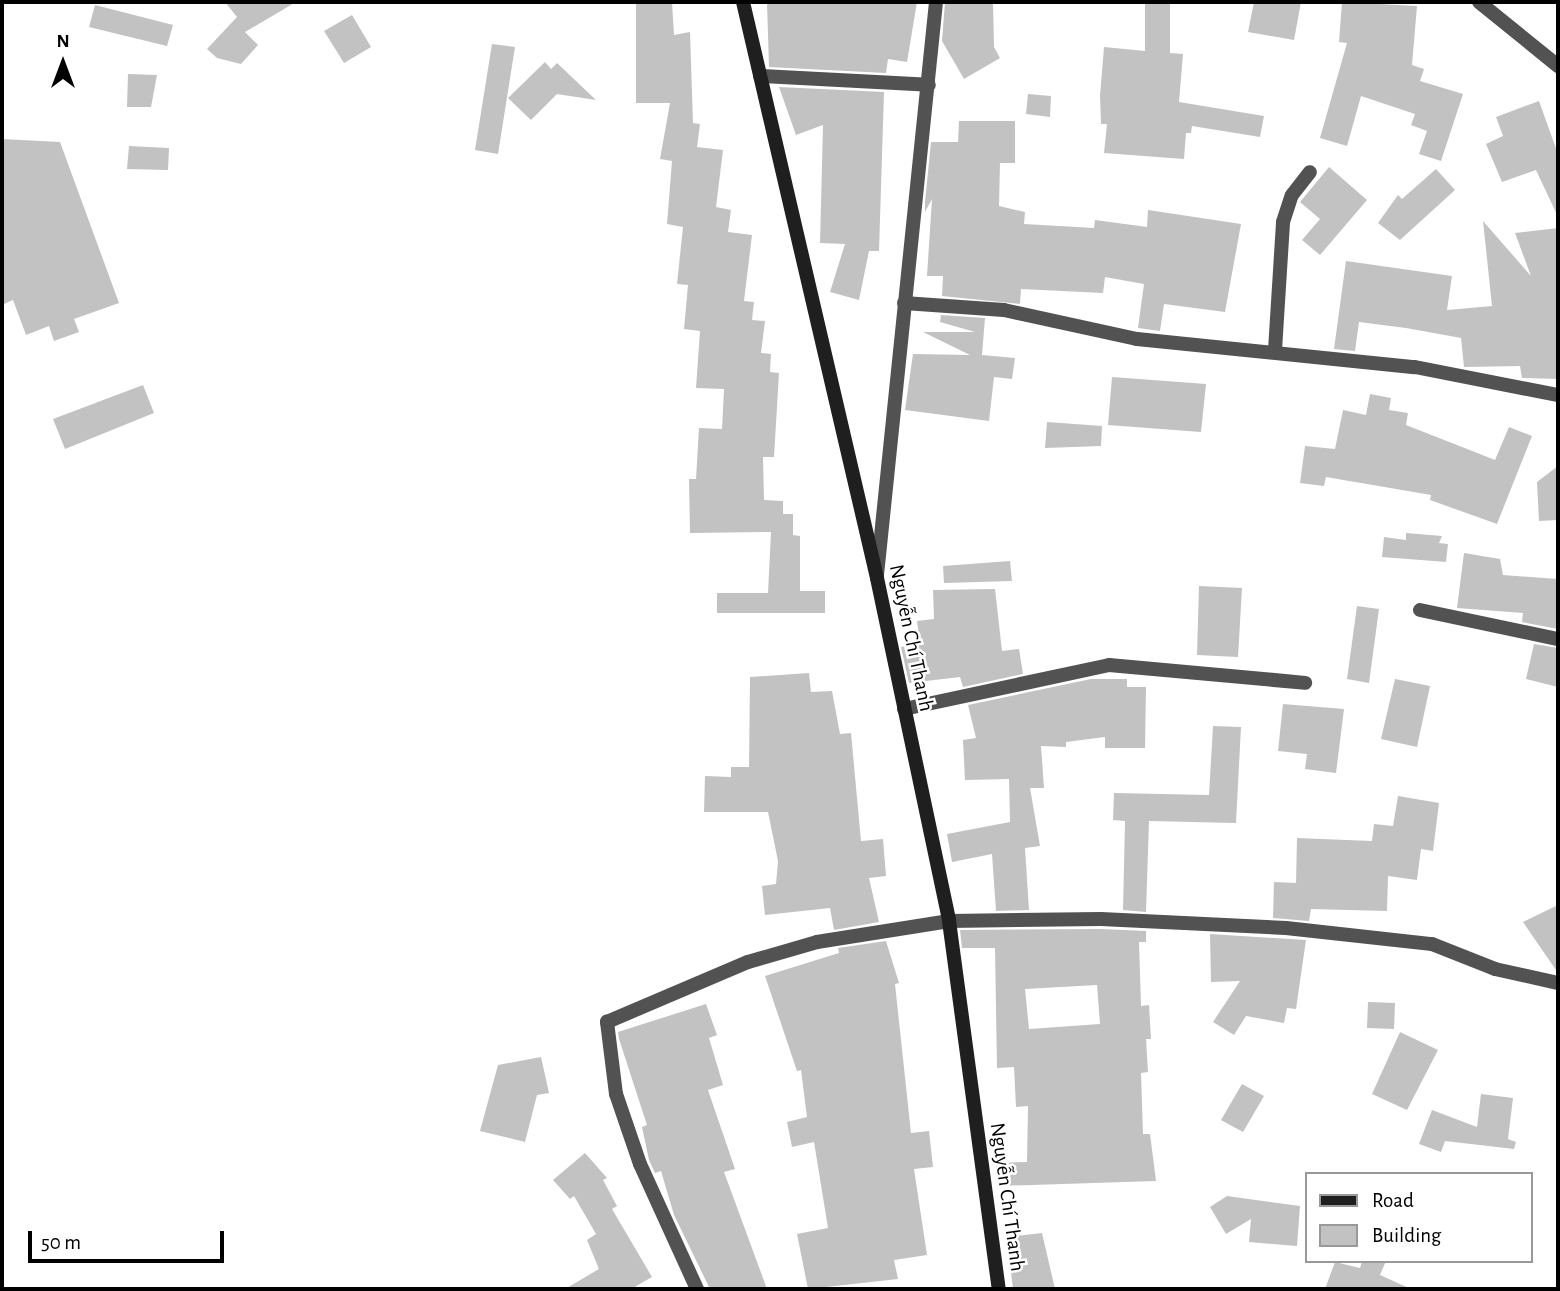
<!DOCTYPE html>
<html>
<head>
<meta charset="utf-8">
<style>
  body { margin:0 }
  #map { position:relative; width:1560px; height:1291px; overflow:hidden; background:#fff; font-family:"Alegreya Sans",sans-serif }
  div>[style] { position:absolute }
  .building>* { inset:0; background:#c2c2c2 }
  .service>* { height:14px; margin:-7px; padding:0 7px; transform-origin:7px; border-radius:7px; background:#525252 }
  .minor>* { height:14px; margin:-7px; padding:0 7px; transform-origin:7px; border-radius:7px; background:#525252 }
  .secondary>* { height:14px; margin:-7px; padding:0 7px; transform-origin:7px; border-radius:7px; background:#1f1f1f }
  span { translate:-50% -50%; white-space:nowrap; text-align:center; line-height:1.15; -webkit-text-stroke:5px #fff; paint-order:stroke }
  .street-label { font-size:21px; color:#000 }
  .frame { position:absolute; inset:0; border:4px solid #000; pointer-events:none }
  .legend { position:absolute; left:1305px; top:1172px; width:228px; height:91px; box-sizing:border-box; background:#fff; border:2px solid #999; margin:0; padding:9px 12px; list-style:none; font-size:21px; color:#000 }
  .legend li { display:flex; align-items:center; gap:14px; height:35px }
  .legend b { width:35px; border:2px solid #999 }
  .north { position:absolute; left:28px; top:28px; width:70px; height:70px; -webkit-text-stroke:5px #fff; paint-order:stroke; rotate:0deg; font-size:19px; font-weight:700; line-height:28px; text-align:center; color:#000 }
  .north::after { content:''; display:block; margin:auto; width:24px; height:32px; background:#000; clip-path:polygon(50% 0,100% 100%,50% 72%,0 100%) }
  .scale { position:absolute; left:28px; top:1231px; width:196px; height:32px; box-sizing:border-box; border:4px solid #000; border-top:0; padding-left:9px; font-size:21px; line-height:24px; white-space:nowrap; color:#000; -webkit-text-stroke:5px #fff; paint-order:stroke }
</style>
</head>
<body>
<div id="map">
  <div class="building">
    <div style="clip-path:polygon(225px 2px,296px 2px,245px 32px,258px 45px,241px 64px,217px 58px,207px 49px,237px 17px)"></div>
    <div style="clip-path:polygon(636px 2px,672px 2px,674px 35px,690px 32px,693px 123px,700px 124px,697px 147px,723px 150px,716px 207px,731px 210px,728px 232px,752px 235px,744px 301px,754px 302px,752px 320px,765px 321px,761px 353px,771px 354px,770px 372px,779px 373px,774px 457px,763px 457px,764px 500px,783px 501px,783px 514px,793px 514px,793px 535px,800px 536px,800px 591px,825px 591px,825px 613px,717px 613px,717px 593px,768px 593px,771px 532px,690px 533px,689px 479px,696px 479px,699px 428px,722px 429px,724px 389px,696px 388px,700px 331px,684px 329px,688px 285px,677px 284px,683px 227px,667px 224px,672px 161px,660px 159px,670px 103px,636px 103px)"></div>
    <div style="clip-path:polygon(767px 2px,917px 2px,907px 62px,888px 59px,886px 73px,769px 67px)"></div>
    <div style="clip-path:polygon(945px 2px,993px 2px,994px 47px,1000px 58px,964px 79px,942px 41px)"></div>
    <div style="clip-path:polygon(1145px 2px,1170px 2px,1170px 53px,1183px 54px,1179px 102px,1264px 116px,1260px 137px,1192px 126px,1191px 133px,1186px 133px,1184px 159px,1104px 153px,1107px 124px,1101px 124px,1100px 96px,1104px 47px,1145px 51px)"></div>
    <div style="clip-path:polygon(1254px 2px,1301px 2px,1294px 40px,1248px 32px)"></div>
    <div style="clip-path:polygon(1342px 2px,1417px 6px,1412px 65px,1424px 69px,1420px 81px,1463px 94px,1441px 161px,1419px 154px,1427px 131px,1411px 125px,1415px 114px,1361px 96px,1347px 146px,1320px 138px,1347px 43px,1339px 42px)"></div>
    <div style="clip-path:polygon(95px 5px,173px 25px,167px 46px,89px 27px)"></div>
    <div style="clip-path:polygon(352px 15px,371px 47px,344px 63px,324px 31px)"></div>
    <div style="clip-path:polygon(492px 44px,515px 47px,498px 154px,475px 150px)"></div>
    <div style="clip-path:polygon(545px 62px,551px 69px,557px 63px,596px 100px,557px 94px,531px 120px,508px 98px)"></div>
    <div style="clip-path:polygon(128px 74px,157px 75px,151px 107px,127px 107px)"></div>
    <div style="clip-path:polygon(779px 87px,884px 92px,879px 251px,869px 251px,859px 300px,830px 292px,845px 244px,820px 243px,823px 125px,796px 135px)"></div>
    <div style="clip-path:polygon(1028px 94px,1051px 96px,1050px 117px,1026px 114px)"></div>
    <div style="clip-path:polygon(1539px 101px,1558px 154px,1558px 217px,1536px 170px,1502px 182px,1486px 144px,1503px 136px,1496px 117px)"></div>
    <div style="clip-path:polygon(959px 121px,1015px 121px,1015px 163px,1000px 163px,999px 206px,1025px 212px,1024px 224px,1094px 228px,1095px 220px,1147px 227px,1148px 210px,1241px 224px,1225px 312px,1164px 304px,1160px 331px,1138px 328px,1144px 284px,1105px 277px,1103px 293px,1021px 289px,1020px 304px,942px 296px,943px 276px,927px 276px,932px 199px,925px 212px,925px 202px,931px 142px,958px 142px)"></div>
    <div style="clip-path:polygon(2px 139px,60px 142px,119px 303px,74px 319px,79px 332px,54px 341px,49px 326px,26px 335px,13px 300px,2px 305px)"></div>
    <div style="clip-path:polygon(129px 146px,169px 148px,168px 170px,127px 169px)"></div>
    <div style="clip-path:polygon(1329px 167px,1367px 200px,1320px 255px,1302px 240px,1320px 219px,1300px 202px)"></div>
    <div style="clip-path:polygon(1436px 169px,1455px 190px,1400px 240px,1378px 223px,1398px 195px,1402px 199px)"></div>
    <div style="clip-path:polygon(1483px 221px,1531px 276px,1515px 233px,1558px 228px,1558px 379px,1522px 378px,1520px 366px,1464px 367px,1461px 338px,1406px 328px,1359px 322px,1355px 351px,1334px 349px,1346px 261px,1452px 276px,1447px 310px,1492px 306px)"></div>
    <div style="clip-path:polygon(941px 315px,985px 318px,982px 355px,1015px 358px,1012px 379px,994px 377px,989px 421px,905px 410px,913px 354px,970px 355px,923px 332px,975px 332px,940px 322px)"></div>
    <div style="clip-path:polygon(1112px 377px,1206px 384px,1201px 432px,1108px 425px)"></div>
    <div style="clip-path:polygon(143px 385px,154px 413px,65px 449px,53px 419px)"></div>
    <div style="clip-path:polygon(1370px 394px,1391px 398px,1389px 410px,1408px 413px,1406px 425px,1495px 460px,1509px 427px,1532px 436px,1497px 524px,1430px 500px,1431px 495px,1326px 477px,1324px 486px,1300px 483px,1305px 446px,1335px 449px,1343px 410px,1366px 415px)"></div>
    <div style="clip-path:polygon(1047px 422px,1102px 426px,1101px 446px,1045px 448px)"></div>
    <div style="clip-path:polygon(1558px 466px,1558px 520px,1539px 521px,1537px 482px)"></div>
    <div style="clip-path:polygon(1406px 533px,1442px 536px,1439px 543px,1448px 544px,1446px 562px,1382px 557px,1384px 537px,1406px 540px)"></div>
    <div style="clip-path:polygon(1464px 553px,1500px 559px,1503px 575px,1558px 579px,1558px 629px,1522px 622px,1523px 613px,1457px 608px)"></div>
    <div style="clip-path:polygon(1010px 561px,1012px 581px,944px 583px,943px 566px)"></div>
    <div style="clip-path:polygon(1199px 586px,1242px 588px,1238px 657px,1197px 655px)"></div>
    <div style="clip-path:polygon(995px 589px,1002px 651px,1019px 649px,1023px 674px,963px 687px,960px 677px,909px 683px,901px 647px,920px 644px,917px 621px,934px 619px,933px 590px)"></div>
    <div style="clip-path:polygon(1357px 606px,1379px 609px,1369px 683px,1347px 679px)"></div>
    <div style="clip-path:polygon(1534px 644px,1558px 648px,1558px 687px,1526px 679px)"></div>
    <div style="clip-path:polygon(809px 673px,811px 692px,832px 691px,840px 734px,851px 733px,861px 841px,883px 839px,886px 876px,869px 878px,879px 922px,834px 930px,830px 908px,765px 915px,762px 886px,776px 884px,778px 861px,768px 812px,704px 812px,705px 776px,731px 777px,731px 767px,749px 767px,750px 677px)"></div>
    <div style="clip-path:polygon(1091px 679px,1127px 679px,1127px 687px,1146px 687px,1145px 748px,1105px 748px,1105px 737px,1066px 742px,1066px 747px,1041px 746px,1044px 788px,1030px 788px,1040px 846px,1025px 848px,1029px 910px,996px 911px,992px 854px,952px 862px,947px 834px,1010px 822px,1009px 779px,965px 780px,963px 740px,976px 738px,968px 705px)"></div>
    <div style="clip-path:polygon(1395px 679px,1430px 686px,1417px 747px,1381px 739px)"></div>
    <div style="clip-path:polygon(1283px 704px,1344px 709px,1336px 773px,1305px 769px,1307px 754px,1278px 751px)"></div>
    <div style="clip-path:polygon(1213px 726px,1241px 727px,1236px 823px,1149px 821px,1146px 912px,1123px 910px,1125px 821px,1113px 820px,1114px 793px,1209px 795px)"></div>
    <div style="clip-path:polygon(1398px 796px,1439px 803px,1433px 851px,1421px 849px,1417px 880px,1388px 876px,1387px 911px,1311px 909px,1309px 921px,1273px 918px,1274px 882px,1296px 883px,1297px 838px,1372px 841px,1374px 824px,1393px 826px)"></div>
    <div style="clip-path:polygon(1558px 905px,1558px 973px,1523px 922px)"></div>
    <div style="clip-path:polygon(evenodd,1101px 929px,1146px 931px,1146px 942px,1139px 942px,1141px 1006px,1149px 1005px,1151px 1039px,1146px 1039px,1148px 1072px,1141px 1073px,1143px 1134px,1150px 1134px,1156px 1181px,997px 1186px,996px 1163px,1027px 1162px,1028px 1106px,1016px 1107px,1014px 1067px,997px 1068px,995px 948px,962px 948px,960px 930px,1101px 929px,1097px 985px,1100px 1024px,1029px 1029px,1025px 989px,1097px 985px)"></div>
    <div style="clip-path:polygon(1210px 934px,1306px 940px,1296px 1009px,1287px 1008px,1284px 1023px,1246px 1016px,1234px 1035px,1213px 1022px,1240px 981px,1211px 982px)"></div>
    <div style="clip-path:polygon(886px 941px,899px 983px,895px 984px,911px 1133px,929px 1131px,933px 1167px,914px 1169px,927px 1255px,894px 1260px,898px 1279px,808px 1289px,797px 1234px,828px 1228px,814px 1142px,792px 1147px,787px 1122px,807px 1117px,801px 1070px,797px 1071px,765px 976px,839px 953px,838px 948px)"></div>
    <div style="clip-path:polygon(1368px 1002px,1395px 1003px,1394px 1029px,1367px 1028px)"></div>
    <div style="clip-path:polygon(706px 1004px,717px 1035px,709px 1038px,723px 1085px,708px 1090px,735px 1169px,724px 1172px,767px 1289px,710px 1289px,674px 1215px,661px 1171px,655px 1173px,649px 1160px,642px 1127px,647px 1125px,619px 1039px,618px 1032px)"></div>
    <div style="clip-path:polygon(1400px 1032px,1438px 1050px,1407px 1110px,1372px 1094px)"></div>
    <div style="clip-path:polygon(541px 1057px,549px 1093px,537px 1095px,525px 1142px,480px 1131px,498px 1065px)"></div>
    <div style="clip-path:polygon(1242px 1084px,1264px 1096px,1243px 1132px,1221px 1120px)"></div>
    <div style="clip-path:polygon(1481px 1094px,1513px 1098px,1508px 1139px,1516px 1142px,1514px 1149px,1445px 1141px,1441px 1152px,1419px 1144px,1432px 1110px,1477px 1127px)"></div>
    <div style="clip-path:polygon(585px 1153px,607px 1178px,603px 1180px,617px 1206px,612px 1209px,652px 1277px,631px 1289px,565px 1289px,599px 1269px,587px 1240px,596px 1234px,574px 1196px,570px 1199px,553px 1180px)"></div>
    <div style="clip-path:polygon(1227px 1196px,1300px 1206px,1297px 1246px,1249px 1242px,1251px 1219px,1226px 1234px,1210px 1207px)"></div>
    <div style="clip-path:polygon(1042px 1233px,1055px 1289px,1013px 1289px,1007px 1237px)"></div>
    <div style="clip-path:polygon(1362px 1261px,1386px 1261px,1380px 1275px,1411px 1289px,1325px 1289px,1335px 1262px,1360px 1268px)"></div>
  </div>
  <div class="service">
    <div style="left:760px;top:76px;width:169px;rotate:3deg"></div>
  </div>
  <div class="minor">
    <div style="left:1479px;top:2px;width:102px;rotate:39deg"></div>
    <div style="left:904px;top:303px;width:100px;rotate:4deg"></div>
    <div style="left:1004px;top:310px;width:136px;rotate:12.3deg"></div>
    <div style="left:1137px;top:339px;width:279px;rotate:5.8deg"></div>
    <div style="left:1415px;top:367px;width:146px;rotate:11.1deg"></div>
    <div style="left:1275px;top:350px;width:128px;rotate:-86.4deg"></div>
    <div style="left:1283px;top:222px;width:28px;rotate:-72deg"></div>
    <div style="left:1292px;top:195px;width:29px;rotate:-52deg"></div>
    <div style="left:877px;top:575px;width:576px;rotate:-84.12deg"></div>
    <div style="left:1420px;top:610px;width:141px;rotate:11.9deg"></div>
    <div style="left:904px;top:709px;width:210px;rotate:-12.1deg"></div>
    <div style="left:1109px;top:665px;width:197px;rotate:5.2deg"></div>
    <div style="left:697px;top:1289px;width:137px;rotate:-114.5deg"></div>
    <div style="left:640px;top:1164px;width:74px;rotate:-108.9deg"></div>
    <div style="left:616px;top:1094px;width:73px;rotate:-97.1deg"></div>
    <div style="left:607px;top:1022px;width:153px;rotate:-23.1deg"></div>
    <div style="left:748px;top:962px;width:72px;rotate:-16.2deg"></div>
    <div style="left:817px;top:942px;width:134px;rotate:-9deg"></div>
    <div style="left:949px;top:921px;width:152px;rotate:-0.8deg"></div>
    <div style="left:1101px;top:919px;width:185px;rotate:2.8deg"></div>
    <div style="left:1286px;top:928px;width:147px;rotate:6.3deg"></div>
    <div style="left:1432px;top:944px;width:68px;rotate:21.6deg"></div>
    <div style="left:1495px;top:969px;width:65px;rotate:12.5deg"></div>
  </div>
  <div class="secondary">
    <div style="left:743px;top:2px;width:591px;rotate:76.9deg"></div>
    <div style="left:877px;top:578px;width:350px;rotate:78.1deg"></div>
    <div style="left:949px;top:921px;width:371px;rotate:82.3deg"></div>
  </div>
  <div class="street-label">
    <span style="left:911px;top:638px;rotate:78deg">Nguyễn Chí Thanh</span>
    <span style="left:1007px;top:1197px;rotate:82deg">Nguyễn Chí Thanh</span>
  </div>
  <div class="frame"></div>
  <ul class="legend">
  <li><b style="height:9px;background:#1f1f1f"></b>Road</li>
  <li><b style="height:19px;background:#c2c2c2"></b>Building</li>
  </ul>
  <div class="north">N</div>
  <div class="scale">50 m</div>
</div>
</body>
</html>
